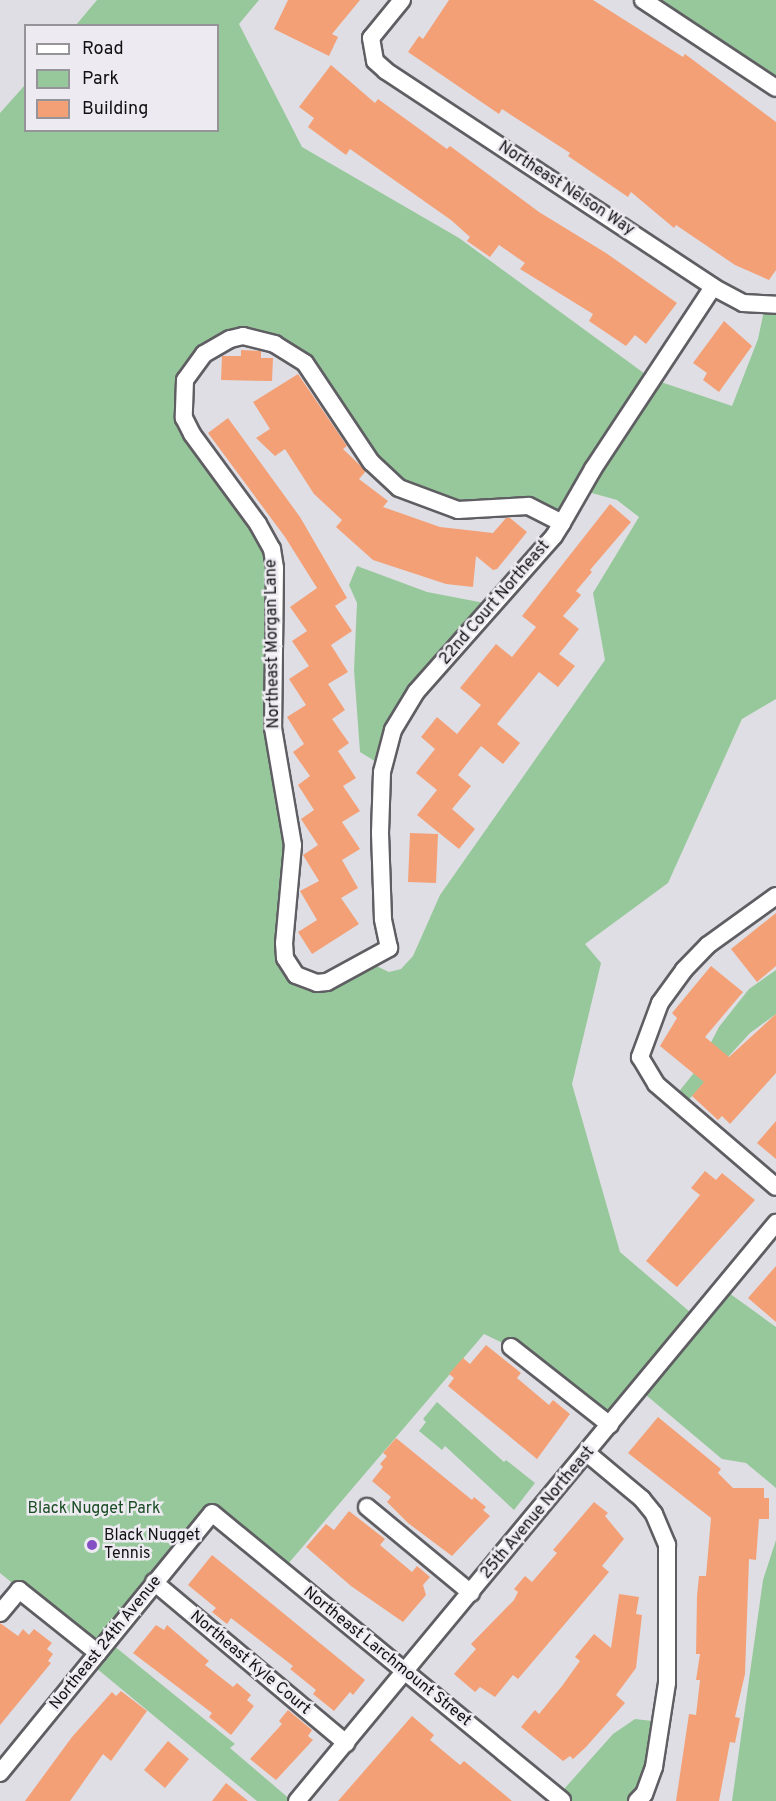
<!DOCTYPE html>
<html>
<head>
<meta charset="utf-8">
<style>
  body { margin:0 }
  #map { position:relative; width:776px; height:1801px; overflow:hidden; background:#dfdee4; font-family:Overpass,sans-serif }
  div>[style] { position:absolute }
  .green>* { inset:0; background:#97c89b }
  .building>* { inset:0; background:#f3a077 }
  .roads { filter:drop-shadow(2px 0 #5f5e63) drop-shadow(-2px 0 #5f5e63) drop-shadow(0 2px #5f5e63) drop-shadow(0 -2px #5f5e63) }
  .street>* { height:16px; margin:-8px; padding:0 8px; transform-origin:8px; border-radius:8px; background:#fff }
  .dots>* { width:16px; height:16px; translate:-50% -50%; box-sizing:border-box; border:3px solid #edebf1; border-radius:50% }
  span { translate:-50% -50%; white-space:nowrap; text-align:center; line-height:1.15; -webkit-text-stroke:5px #edebf1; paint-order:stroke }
  .street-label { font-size:16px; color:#111113 }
  .park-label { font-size:16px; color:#1a4c23 }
  .poi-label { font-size:16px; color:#111113 }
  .left { translate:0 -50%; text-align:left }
  .legend { position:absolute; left:24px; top:24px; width:195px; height:108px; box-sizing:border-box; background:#edebf1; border:2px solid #959498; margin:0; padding:8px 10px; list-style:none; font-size:18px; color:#111113 }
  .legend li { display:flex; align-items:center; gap:12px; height:30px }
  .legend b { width:30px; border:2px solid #959498 }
</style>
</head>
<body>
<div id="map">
  <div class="green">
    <div style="clip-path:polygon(evenodd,97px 0,259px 0,239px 24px,302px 147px,459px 238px,652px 379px,732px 406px,758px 339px,765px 306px,776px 305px,776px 699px,742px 719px,668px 883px,585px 944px,601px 963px,572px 1084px,620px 1252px,697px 1318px,722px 1288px,776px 1327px,776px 1488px,746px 1463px,722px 1459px,640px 1390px,610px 1425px,511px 1347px,484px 1334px,282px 1571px,212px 1513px,108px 1641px,235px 1744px,230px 1748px,292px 1801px,257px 1801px,90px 1663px,98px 1653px,0 1573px,0 113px,25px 85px,26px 130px,218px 130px,218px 26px,76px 25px,97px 0,243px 336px,305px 363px,399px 488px,486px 510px,539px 510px,562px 523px,581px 490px,617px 500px,639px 517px,593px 593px,605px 660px,440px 895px,413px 956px,401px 969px,389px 972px,374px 965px,306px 981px,284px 943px,293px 845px,273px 728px,266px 536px,184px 418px,194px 366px,243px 336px)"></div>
    <div style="clip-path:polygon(643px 0,776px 0,776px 88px)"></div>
    <div style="clip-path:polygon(357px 566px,427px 592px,495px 605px,416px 692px,383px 766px,360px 752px,354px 670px,357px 603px,349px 585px)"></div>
    <div style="clip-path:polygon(776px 970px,776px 1014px,750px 1033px,682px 1107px,673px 1099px,697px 1069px,719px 1027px,749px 989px)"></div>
    <div style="clip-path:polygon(437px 1402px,504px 1462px,506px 1460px,535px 1483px,514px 1510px,445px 1446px,442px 1450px,419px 1431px,426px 1422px,423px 1419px)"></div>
    <div style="clip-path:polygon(776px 1540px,776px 1801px,732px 1801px,763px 1580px)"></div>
    <div style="clip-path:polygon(635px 1719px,661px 1722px,637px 1801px,562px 1801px,557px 1797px,613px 1734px)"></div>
  </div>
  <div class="building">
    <div style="clip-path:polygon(288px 0,360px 0,332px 34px,338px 37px,329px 56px,274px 29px)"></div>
    <div style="clip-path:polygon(449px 0,593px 0,683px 57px,685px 54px,776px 122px,776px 270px,769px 280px,735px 265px,676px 225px,674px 228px,631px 192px,628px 197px,568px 156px,570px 153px,502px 109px,499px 114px,408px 52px,419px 36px,423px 39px)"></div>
    <div style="clip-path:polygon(331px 65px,375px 103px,378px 99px,447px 149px,450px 146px,539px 212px,606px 253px,677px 303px,646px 344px,635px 335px,626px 346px,589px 321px,593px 314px,520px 269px,525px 263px,499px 245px,490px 257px,467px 241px,470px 237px,451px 220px,397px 182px,350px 149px,346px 155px,308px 127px,314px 118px,299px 107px)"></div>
    <div style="clip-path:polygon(724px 321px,752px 346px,719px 392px,703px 380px,707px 373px,693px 363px)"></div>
    <div style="clip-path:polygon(241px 350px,261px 351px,261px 358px,273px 358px,272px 381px,221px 380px,222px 356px,241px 356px)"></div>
    <div style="clip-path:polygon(298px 374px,347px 446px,343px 449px,366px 471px,359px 479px,388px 501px,383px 507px,440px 527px,493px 533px,506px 518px,510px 518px,527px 532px,497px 569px,493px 570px,476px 556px,473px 587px,446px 584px,373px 560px,336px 527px,342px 520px,314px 494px,285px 449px,275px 456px,256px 438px,270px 429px,253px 402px)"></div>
    <div style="clip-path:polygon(228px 418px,300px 517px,347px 598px,335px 606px,352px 631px,331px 645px,348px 672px,328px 684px,345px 710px,332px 719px,349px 743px,338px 751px,356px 778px,343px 786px,360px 811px,342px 822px,360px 849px,342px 860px,358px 888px,341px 898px,359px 924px,312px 954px,298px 932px,317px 920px,300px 891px,319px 881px,303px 855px,318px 845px,301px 819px,314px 810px,298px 785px,310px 776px,293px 752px,304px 744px,287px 717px,306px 705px,289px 679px,309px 666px,292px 641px,307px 631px,290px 607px,317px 588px,285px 537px,208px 433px)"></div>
    <div style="clip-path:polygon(610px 504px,631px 522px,590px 570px,592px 572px,576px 591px,581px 595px,563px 616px,579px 629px,559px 654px,575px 666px,558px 687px,539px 672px,497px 724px,520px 743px,503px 764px,481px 746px,458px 775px,471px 786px,452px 809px,475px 829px,459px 849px,417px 815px,437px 790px,416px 773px,435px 749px,421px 737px,437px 717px,457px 734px,481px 705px,460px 688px,496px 644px,512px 657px,536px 627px,522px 616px)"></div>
    <div style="clip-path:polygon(410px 833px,438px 834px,436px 883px,408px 882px)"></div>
    <div style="clip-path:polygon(776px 913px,776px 966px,757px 982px,731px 949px)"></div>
    <div style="clip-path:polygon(711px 966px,743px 992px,705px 1037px,729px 1057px,776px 1014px,776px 1073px,730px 1124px,722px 1116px,718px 1120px,692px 1096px,704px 1082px,660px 1046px,677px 1018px,672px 1013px)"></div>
    <div style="clip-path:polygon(776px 1121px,776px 1159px,757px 1143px)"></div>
    <div style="clip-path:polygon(705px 1171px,716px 1180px,722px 1173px,755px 1200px,677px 1287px,646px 1261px,700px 1195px,691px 1188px)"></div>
    <div style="clip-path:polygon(776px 1266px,776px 1322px,748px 1298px)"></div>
    <div style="clip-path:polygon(486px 1345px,521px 1373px,517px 1378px,549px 1405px,553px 1400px,570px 1414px,537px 1459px,448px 1386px,454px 1378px,449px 1374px,463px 1358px,470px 1364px)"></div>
    <div style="clip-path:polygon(658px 1417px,721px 1469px,718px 1473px,733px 1488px,764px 1488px,764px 1498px,769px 1498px,769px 1519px,759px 1519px,756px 1560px,749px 1559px,745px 1674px,735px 1717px,740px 1718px,735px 1743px,730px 1742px,719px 1801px,676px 1801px,689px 1714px,696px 1715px,700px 1680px,696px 1680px,700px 1654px,696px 1654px,697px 1596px,699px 1576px,706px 1576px,711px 1518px,628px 1453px)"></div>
    <div style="clip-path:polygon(396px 1438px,472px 1500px,474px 1497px,486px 1507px,483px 1510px,490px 1516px,452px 1556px,408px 1523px,387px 1502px,391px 1497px,372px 1481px,383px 1467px,380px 1464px,387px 1456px,383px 1453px)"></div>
    <div style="clip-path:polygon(594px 1502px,608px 1513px,605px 1516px,624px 1539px,602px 1566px,609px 1572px,518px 1679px,513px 1675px,495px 1697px,480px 1687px,475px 1692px,454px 1674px,476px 1649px,471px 1644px,514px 1600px,518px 1592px,514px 1589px,525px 1576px,532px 1582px,557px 1553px,553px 1550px)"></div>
    <div style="clip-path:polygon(349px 1511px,385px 1539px,380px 1545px,412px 1572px,417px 1566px,430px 1577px,423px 1585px,426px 1595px,403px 1622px,351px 1586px,306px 1547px,326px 1524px,334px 1530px)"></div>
    <div style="clip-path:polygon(212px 1555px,365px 1680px,353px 1695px,350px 1692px,334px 1711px,313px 1694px,316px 1690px,290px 1669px,293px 1666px,231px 1618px,227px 1624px,212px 1612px,216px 1608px,188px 1585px)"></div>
    <div style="clip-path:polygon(619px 1594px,639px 1597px,636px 1614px,642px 1615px,636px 1668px,616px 1695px,625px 1703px,586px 1747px,573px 1759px,570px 1756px,563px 1761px,521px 1727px,535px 1710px,539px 1714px,562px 1686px,580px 1661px,575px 1657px,594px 1634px,611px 1648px)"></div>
    <div style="clip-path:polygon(0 1623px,18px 1636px,23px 1629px,29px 1635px,34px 1629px,52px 1643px,47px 1649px,53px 1654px,48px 1661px,51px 1663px,0 1725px)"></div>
    <div style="clip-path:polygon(156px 1625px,164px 1630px,167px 1625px,209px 1661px,205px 1665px,233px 1687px,237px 1683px,251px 1695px,247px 1700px,254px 1706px,231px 1735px,209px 1717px,212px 1713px,133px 1653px)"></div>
    <div style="clip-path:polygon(121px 1691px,147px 1711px,111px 1761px,103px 1754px,70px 1801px,25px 1801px,72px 1737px,112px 1692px,116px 1696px)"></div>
    <div style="clip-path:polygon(288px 1710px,312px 1730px,308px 1736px,313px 1740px,276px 1780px,250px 1759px,282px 1724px,279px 1721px)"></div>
    <div style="clip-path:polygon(412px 1716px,434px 1735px,430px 1740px,460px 1765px,464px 1761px,512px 1801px,338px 1801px)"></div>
    <div style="clip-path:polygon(168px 1741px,189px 1759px,165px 1788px,144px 1770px)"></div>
    <div style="clip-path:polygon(226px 1783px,248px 1801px,212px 1801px)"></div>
  </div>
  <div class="roads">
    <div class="street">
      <div style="left:402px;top:0;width:49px;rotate:129.2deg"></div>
      <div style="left:371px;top:38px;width:23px;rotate:80deg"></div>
      <div style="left:375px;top:61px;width:15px;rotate:42deg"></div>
      <div style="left:386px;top:71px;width:392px;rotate:33.4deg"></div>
      <div style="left:713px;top:287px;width:34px;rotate:28deg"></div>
      <div style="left:743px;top:303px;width:33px;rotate:3deg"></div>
      <div style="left:643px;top:0;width:159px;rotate:33.5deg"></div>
      <div style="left:562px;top:523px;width:38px;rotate:-153deg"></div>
      <div style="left:528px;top:506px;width:70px;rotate:176.7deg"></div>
      <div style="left:458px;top:510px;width:63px;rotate:-159.6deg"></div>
      <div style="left:399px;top:488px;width:38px;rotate:-137deg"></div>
      <div style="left:371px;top:462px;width:119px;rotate:-123.7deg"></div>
      <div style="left:305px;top:363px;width:36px;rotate:-148deg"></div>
      <div style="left:275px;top:344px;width:33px;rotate:-166deg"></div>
      <div style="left:243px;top:336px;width:13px;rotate:167deg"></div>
      <div style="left:230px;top:339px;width:30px;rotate:150deg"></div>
      <div style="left:204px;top:354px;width:32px;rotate:126deg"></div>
      <div style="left:185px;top:380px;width:38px;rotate:92deg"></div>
      <div style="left:184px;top:418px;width:18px;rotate:63deg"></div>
      <div style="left:192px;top:434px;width:112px;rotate:53.7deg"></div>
      <div style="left:258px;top:524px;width:29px;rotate:61deg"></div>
      <div style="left:272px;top:549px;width:19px;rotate:81deg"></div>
      <div style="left:275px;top:568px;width:160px;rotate:90.7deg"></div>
      <div style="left:273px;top:728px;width:119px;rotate:80.3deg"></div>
      <div style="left:293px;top:845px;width:98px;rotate:95.2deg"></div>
      <div style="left:284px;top:943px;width:15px;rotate:86deg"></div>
      <div style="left:285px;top:958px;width:20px;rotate:57deg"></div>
      <div style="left:296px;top:975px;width:22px;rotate:21deg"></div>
      <div style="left:317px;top:983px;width:10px;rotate:-6deg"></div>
      <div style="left:327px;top:982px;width:71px;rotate:-28.7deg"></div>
      <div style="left:389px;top:948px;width:30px;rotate:-102deg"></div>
      <div style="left:383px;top:919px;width:86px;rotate:-92deg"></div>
      <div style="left:380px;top:833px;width:61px;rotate:-88.1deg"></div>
      <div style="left:382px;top:772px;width:43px;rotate:-75.3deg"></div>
      <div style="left:393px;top:730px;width:44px;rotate:-58.8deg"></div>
      <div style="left:416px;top:692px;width:208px;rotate:-48.5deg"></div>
      <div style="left:554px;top:536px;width:15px;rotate:-58deg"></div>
      <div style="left:562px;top:523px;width:62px;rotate:-60.1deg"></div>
      <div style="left:593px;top:469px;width:218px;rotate:-56.6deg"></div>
      <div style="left:776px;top:896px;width:84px;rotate:144.2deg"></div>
      <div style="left:708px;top:945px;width:35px;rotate:134deg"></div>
      <div style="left:684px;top:970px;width:41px;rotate:126deg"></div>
      <div style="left:660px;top:1003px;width:58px;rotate:110.3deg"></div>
      <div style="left:640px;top:1057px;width:31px;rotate:59deg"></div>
      <div style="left:656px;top:1084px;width:158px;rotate:40.6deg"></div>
      <div style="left:511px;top:1347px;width:126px;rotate:38.2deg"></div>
      <div style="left:587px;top:1453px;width:72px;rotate:39.9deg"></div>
      <div style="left:642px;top:1499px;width:19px;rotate:51deg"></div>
      <div style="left:654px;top:1514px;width:34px;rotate:67deg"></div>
      <div style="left:667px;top:1545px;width:138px;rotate:90deg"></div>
      <div style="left:667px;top:1683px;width:85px;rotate:98.8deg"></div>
      <div style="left:654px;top:1767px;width:29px;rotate:110deg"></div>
      <div style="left:644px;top:1794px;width:10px;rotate:135deg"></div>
      <div style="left:367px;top:1507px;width:135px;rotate:39.6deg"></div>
      <div style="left:154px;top:1582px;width:251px;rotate:40deg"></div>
      <div style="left:0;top:1613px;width:30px;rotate:-50deg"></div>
      <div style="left:19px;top:1590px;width:101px;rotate:38.6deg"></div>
      <div style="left:0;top:1773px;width:335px;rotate:-50.8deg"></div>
      <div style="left:212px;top:1513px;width:453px;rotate:39.4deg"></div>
      <div style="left:297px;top:1801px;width:751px;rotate:-50.35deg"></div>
    </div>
  </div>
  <div class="dots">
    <div style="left:92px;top:1545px;background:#844ec5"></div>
  </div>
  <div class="street-label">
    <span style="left:566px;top:189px;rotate:33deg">Northeast Nelson Way</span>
    <span style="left:495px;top:603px;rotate:-49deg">22nd Court Northeast</span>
    <span style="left:273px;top:644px;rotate:-91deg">Northeast Morgan Lane</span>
    <span style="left:538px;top:1513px;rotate:-50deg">25th Avenue Northeast</span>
    <span style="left:106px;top:1643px;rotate:-51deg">Northeast 24th Avenue</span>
    <span style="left:387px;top:1657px;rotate:39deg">Northeast Larchmount Street</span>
    <span style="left:250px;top:1663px;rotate:40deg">Northeast Kyle Court</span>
  </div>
  <div class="park-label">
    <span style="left:94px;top:1509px">Black Nugget Park</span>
  </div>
  <div class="poi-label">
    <span class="left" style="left:104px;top:1545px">Black Nugget<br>Tennis</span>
  </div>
  <ul class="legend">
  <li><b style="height:8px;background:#fff"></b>Road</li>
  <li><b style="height:16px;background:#97c89b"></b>Park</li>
  <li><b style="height:16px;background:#f3a077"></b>Building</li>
  </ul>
</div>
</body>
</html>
